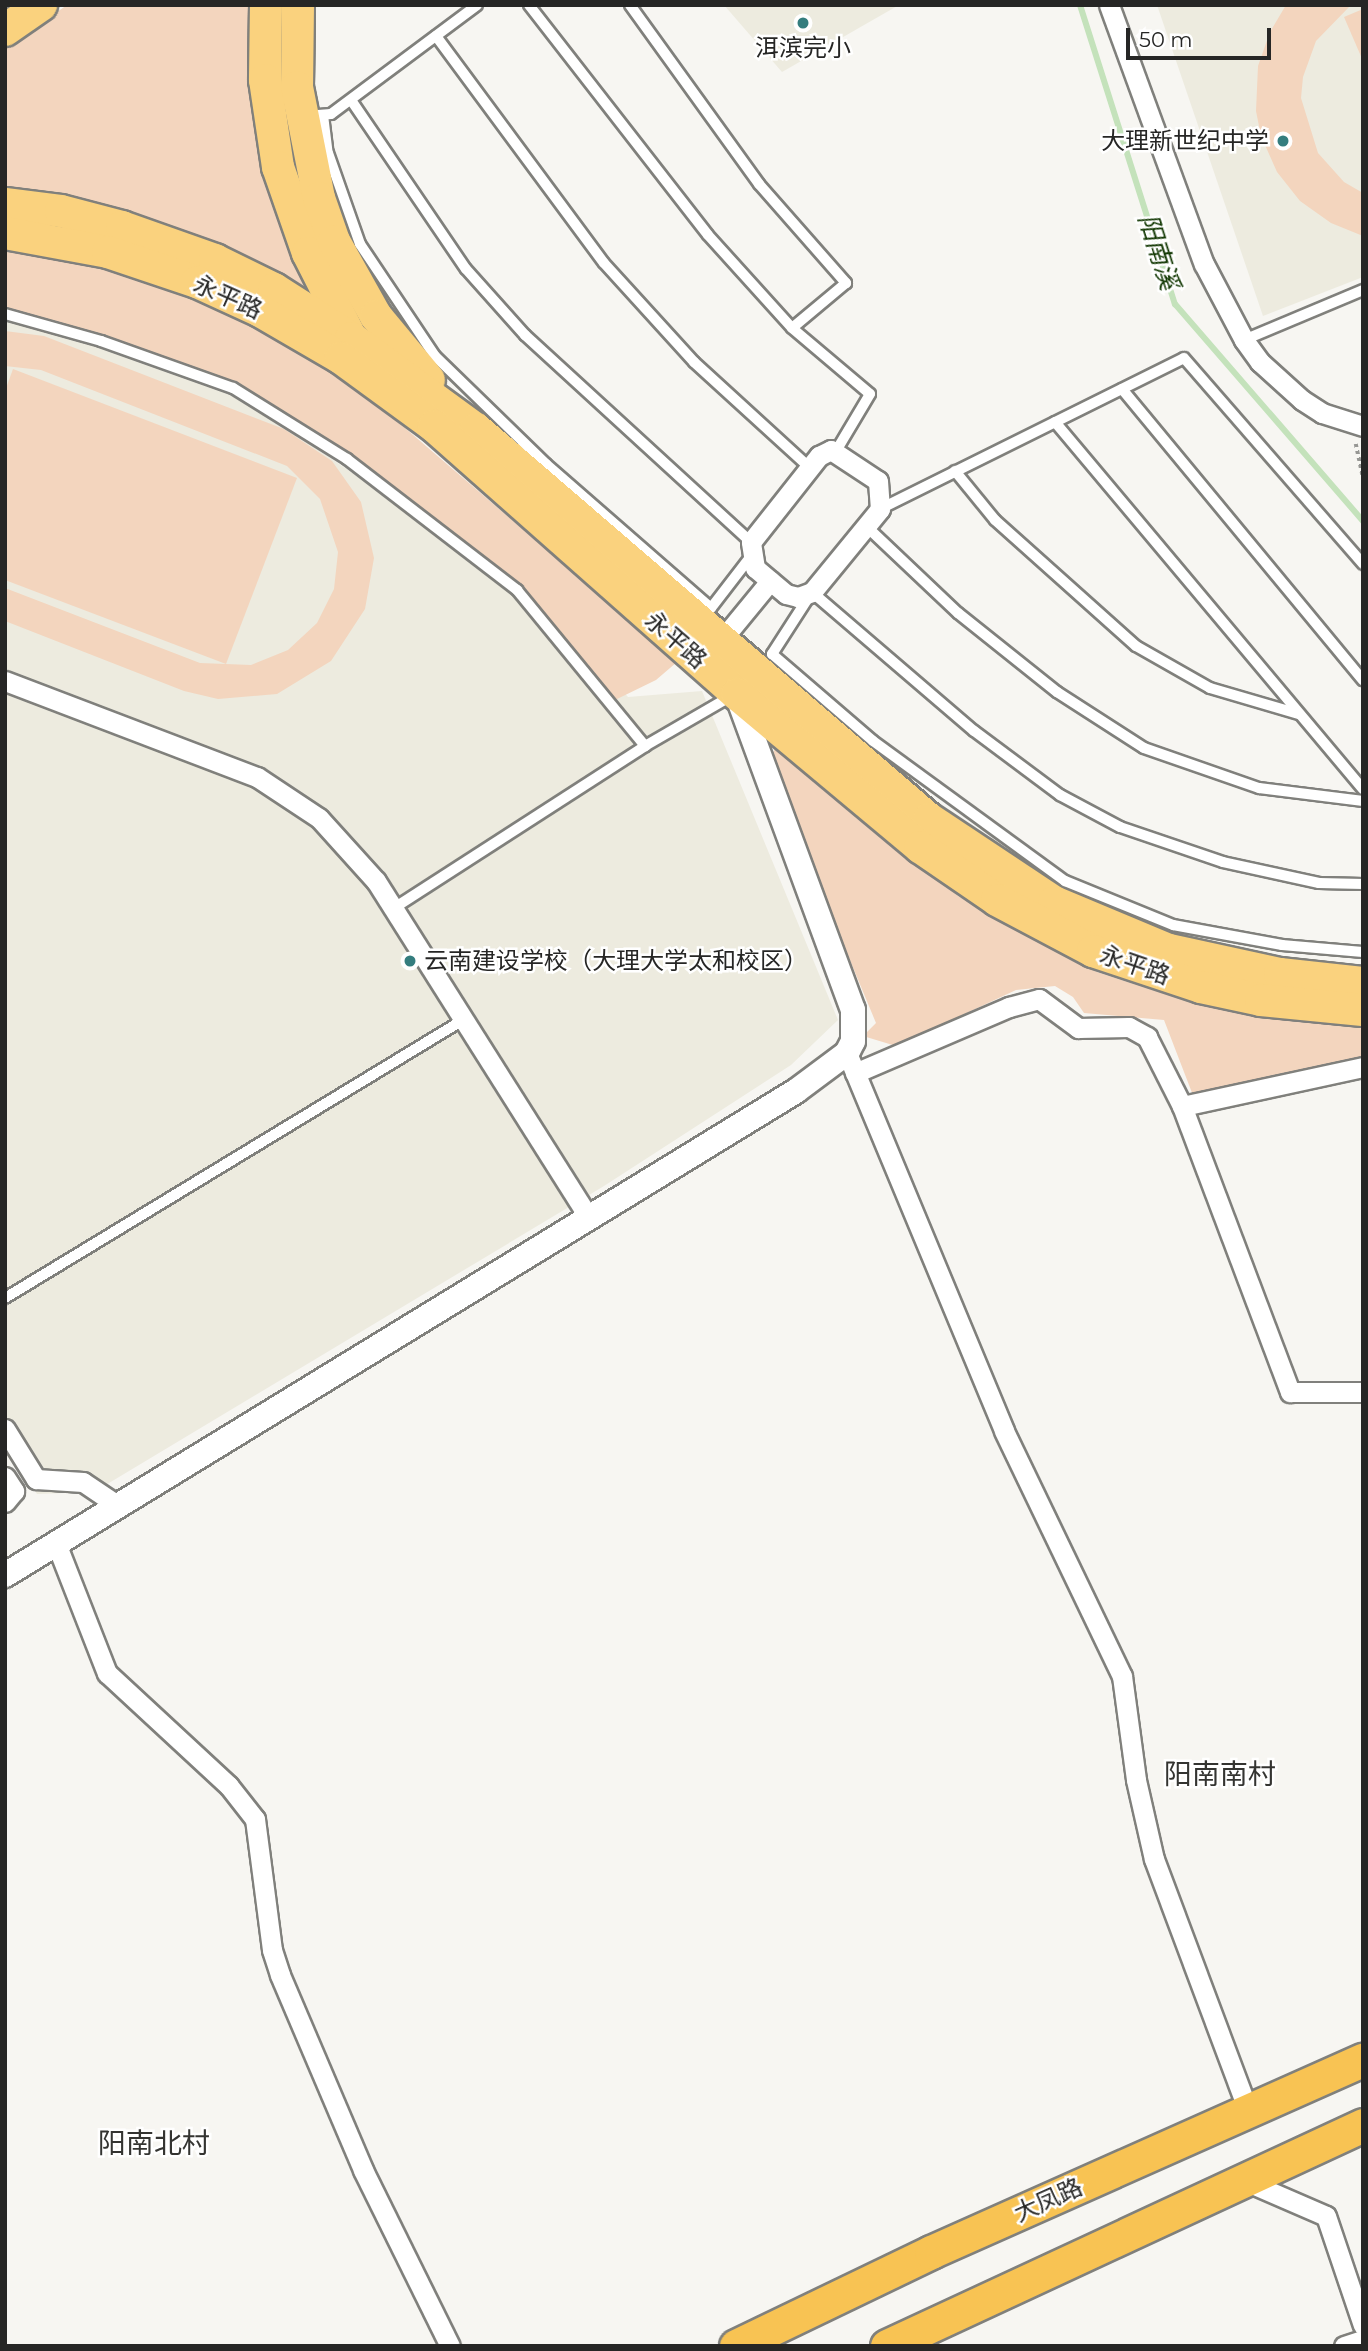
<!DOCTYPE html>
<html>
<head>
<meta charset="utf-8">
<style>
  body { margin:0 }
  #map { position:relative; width:1368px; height:2351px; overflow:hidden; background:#f7f6f2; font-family:Montserrat,"Noto Sans SC",sans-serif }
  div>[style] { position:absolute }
  .built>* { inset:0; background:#edebdf }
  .green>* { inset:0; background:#f3d5be }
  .stream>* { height:6px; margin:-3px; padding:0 3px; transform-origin:3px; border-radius:3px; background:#c4e2bb }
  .path>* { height:3.5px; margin-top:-1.75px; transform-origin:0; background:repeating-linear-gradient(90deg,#979794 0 3.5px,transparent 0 7px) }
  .roads { filter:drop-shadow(2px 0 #80807c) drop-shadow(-2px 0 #80807c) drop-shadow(0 2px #80807c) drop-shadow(0 -2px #80807c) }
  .service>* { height:10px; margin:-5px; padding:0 5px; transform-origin:5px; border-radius:5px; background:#fff }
  .minor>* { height:19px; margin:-9.5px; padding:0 9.5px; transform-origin:9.5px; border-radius:9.5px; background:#fff }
  .tertiary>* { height:24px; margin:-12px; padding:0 12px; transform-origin:12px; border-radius:12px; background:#fff }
  .primary>* { height:32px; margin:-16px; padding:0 16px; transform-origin:16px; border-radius:16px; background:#fad27e }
  .trunk>* { height:33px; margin:-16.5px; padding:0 16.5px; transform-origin:16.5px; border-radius:16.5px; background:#f8c353 }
  .dots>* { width:19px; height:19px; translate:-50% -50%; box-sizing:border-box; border:4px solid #fff; border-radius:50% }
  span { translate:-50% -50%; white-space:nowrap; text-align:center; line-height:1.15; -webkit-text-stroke:5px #fff; paint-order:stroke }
  .poi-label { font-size:24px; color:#262625 }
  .right { translate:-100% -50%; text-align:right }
  .left { translate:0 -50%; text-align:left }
  .street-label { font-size:24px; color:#262625 }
  .water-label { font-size:26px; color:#103600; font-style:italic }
  .quarter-label { font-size:28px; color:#343431 }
  .frame { position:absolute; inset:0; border:7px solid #262625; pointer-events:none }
  .scale { position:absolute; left:1126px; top:28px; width:145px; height:32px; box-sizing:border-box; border:4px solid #262625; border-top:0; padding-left:9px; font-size:21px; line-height:24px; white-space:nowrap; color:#262625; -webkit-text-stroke:5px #fff; paint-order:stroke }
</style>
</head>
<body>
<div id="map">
  <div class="built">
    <div style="clip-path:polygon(724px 5px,899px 5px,782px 72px)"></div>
    <div style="clip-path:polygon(1157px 5px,1363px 5px,1363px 277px,1263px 316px)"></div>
    <div style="clip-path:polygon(5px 316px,227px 388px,541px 601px,628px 697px,702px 691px,838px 1020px,791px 1065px,604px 1186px,94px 1492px,37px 1494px,5px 1443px)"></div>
  </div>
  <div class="green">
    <div style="clip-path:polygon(67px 5px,248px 5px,253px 104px,309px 288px,202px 239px,5px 194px,5px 49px)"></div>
    <div style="clip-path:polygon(1286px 5px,1351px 5px,1316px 41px,1303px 77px,1301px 98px,1318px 153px,1344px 182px,1363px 193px,1363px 236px,1331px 223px,1300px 201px,1277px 172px,1261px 136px,1256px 111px,1258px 66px,1270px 32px)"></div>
    <div style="clip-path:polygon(1363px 9px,1363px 61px,1344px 17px)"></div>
    <div style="clip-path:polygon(5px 247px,104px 266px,162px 285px,285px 340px,353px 385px,412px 434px,677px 662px,656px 680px,615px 700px,494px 575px,334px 457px,206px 375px,5px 313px)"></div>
    <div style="clip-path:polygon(5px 331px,44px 336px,284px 429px,332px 461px,361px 502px,374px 558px,365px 609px,331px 661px,277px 694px,218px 699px,184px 691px,5px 621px,5px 588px,200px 663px,251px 665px,288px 650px,317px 623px,334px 589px,338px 552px,320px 499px,287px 466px,41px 370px,5px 366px)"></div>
    <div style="clip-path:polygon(13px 369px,297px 478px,226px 664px,5px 580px,5px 391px)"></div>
    <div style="clip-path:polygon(776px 748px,958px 896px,1097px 972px,1174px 997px,1261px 1018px,1363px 1025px,1363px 1072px,1194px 1098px,1164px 1020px,1084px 1013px,1073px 997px,1055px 986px,1016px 990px,896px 1046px,863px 1036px,876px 1023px,767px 760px)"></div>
  </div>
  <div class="stream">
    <div style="left:1080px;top:5px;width:314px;rotate:72.4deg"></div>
    <div style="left:1175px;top:304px;width:287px;rotate:49.1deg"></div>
  </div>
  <div class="path">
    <div style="left:1356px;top:444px;width:34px;rotate:78deg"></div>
  </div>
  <div class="roads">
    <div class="service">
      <div style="left:529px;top:5px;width:291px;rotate:52.1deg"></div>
      <div style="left:708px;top:235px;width:125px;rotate:47.9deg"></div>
      <div style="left:792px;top:328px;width:102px;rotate:40.2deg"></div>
      <div style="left:870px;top:394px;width:66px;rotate:120.8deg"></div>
      <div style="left:630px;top:5px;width:221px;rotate:54.2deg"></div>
      <div style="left:759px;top:184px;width:132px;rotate:48.7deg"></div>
      <div style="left:846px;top:283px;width:70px;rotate:140.2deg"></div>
      <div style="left:436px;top:36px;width:282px;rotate:53.5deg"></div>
      <div style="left:604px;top:263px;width:134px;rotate:47.7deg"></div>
      <div style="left:694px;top:362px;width:157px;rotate:42.4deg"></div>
      <div style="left:351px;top:100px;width:204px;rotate:55.8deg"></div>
      <div style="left:466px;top:269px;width:89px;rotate:48.2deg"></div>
      <div style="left:525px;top:335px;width:306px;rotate:42.5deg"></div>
      <div style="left:318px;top:115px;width:13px;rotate:-4deg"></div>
      <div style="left:331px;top:114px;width:182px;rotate:-36.7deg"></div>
      <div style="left:323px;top:115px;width:38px;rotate:83deg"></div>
      <div style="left:328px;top:153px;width:96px;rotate:70.6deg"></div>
      <div style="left:360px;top:244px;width:135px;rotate:56.2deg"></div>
      <div style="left:435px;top:356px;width:155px;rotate:44.2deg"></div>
      <div style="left:546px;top:464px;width:219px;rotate:41.1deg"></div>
      <div style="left:711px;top:608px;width:66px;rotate:-52.4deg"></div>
      <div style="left:5px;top:314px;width:100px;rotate:15.7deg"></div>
      <div style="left:101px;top:341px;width:140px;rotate:19.6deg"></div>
      <div style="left:233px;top:388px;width:134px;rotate:31.9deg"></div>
      <div style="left:347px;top:459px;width:215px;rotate:37.6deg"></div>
      <div style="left:517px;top:590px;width:202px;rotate:50.6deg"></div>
      <div style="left:1244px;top:340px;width:129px;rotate:-22.8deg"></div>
      <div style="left:1122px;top:389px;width:378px;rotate:50.4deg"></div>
      <div style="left:1055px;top:422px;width:479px;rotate:50deg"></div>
      <div style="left:955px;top:471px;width:63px;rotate:50.8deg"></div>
      <div style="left:995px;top:520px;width:189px;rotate:41.8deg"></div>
      <div style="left:1136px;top:646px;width:85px;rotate:29.6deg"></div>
      <div style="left:1210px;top:688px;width:93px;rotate:16.3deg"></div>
      <div style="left:880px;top:509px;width:339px;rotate:-26.4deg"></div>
      <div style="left:1184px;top:358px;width:273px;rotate:49deg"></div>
      <div style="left:866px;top:526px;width:127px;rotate:43.4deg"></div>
      <div style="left:958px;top:613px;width:127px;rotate:38.6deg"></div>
      <div style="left:1057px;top:692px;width:103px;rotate:32.8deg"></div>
      <div style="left:1144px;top:748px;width:122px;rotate:19.2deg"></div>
      <div style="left:1259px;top:788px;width:105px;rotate:7.1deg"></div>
      <div style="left:1363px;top:884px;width:44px;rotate:-178.7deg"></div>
      <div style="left:1319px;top:883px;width:98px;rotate:-167.7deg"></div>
      <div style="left:1223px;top:862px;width:109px;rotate:-161.2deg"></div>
      <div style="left:1120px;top:827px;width:68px;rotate:-151.9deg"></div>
      <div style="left:1060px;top:795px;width:107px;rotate:-143.3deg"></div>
      <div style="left:974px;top:731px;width:213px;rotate:-139.4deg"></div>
      <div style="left:812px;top:592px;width:74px;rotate:122.8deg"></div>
      <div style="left:772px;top:654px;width:133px;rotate:40.7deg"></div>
      <div style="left:873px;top:741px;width:238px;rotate:36.1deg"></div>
      <div style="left:1065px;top:881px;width:117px;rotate:22.2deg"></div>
      <div style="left:1173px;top:925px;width:111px;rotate:10.4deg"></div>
      <div style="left:1282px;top:945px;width:81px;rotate:4.9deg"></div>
      <div style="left:394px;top:908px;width:299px;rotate:-32.8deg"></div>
      <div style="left:645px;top:746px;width:102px;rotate:-30.1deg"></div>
      <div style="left:5px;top:1298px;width:536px;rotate:-31.26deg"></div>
    </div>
    <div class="minor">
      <div style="left:1109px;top:5px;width:276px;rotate:69.9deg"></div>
      <div style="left:1204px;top:264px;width:86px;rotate:62.2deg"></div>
      <div style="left:1244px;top:340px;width:27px;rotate:54deg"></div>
      <div style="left:1260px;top:362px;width:57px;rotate:42.1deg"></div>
      <div style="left:1302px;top:400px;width:24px;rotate:33deg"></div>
      <div style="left:1322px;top:413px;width:43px;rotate:17.6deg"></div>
      <div style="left:831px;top:450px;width:56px;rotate:33.4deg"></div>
      <div style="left:878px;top:481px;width:28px;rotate:86deg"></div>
      <div style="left:880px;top:509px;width:107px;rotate:129.3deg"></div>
      <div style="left:812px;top:592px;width:15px;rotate:160deg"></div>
      <div style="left:798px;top:597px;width:12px;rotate:-166deg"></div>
      <div style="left:786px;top:594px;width:40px;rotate:-140deg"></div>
      <div style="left:755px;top:568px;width:26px;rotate:-99deg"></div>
      <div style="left:751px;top:542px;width:110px;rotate:-51.7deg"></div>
      <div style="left:819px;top:456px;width:13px;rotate:-27deg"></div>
      <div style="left:715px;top:648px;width:87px;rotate:-50.6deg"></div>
      <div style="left:5px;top:681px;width:270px;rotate:20.9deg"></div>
      <div style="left:257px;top:777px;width:74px;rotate:33.5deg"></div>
      <div style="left:319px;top:818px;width:85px;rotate:47.9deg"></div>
      <div style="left:376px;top:881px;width:399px;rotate:57.7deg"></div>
      <div style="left:847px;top:1053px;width:409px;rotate:67.4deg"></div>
      <div style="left:1004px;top:1431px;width:272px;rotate:64.3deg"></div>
      <div style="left:1122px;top:1676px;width:105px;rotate:82.3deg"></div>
      <div style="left:1136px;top:1780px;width:81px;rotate:77.2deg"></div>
      <div style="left:1154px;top:1859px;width:268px;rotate:69.5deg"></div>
      <div style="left:1363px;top:1067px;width:185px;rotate:167.8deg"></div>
      <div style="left:1182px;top:1106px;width:306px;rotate:69.3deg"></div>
      <div style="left:1290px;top:1392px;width:73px"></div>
      <div style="left:855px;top:1073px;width:168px;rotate:-23.2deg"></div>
      <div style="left:1009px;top:1007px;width:31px;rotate:-15deg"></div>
      <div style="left:1039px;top:999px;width:49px;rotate:36.6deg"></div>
      <div style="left:1078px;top:1028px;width:51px;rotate:-1.1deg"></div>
      <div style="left:1129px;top:1027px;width:21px;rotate:29deg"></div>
      <div style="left:1147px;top:1037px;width:77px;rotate:63.1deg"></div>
      <div style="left:5px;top:1429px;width:59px;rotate:58.2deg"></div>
      <div style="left:36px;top:1479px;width:47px;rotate:3.7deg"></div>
      <div style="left:83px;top:1482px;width:41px;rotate:34.1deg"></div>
      <div style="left:5px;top:1477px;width:17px;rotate:57deg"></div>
      <div style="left:14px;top:1491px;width:14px;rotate:129deg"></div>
      <div style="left:56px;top:1543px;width:140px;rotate:68.6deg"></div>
      <div style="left:107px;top:1673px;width:166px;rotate:42.8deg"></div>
      <div style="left:229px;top:1786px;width:42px;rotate:51.8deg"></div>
      <div style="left:255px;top:1819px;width:132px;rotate:82.6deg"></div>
      <div style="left:272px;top:1950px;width:26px;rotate:72deg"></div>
      <div style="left:280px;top:1975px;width:212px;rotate:66.9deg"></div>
      <div style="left:363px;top:2170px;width:196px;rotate:63.7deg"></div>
      <div style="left:1243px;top:2180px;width:90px;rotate:23.4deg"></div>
      <div style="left:1326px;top:2216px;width:115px;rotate:71.3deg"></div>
      <div style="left:1344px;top:2346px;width:20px;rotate:-18deg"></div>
    </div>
    <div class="tertiary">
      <div style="left:5px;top:1575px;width:927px;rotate:-31.46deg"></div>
      <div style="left:796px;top:1091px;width:64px;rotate:-36.7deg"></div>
      <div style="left:847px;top:1053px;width:13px;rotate:-63deg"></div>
      <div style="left:853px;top:1041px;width:31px;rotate:-90deg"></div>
      <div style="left:853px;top:1010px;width:337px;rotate:-110.2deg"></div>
    </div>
    <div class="primary">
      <div style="left:266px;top:5px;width:75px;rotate:90.8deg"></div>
      <div style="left:265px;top:80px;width:88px;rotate:81.5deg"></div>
      <div style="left:278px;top:167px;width:91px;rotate:70.8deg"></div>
      <div style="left:308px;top:253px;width:91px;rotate:63.2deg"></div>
      <div style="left:298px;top:5px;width:82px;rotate:90.7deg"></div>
      <div style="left:297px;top:87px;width:113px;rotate:78.8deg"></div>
      <div style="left:319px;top:198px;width:46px;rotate:70.8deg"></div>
      <div style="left:334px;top:241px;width:86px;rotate:60.8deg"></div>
      <div style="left:376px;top:316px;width:83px;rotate:50.4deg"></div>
      <div style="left:5px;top:30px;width:44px;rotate:-34.8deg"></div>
      <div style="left:5px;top:204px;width:56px;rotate:7.1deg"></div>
      <div style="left:61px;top:211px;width:63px;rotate:14.7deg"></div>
      <div style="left:122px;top:227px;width:99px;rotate:19.5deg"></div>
      <div style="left:215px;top:260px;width:66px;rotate:26.2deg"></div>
      <div style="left:274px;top:289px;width:91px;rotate:32.5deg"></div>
      <div style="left:351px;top:338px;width:155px;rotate:36.1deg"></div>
      <div style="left:476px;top:429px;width:598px;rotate:40.73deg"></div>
      <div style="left:929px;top:819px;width:150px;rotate:33.6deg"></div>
      <div style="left:1054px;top:902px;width:125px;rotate:22.7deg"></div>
      <div style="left:1169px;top:950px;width:114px;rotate:12.2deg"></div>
      <div style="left:1280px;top:974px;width:83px;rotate:6.2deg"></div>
      <div style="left:5px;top:233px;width:105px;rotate:10.5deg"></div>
      <div style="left:108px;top:252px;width:94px;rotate:18.6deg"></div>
      <div style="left:197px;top:282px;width:69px;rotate:24.7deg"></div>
      <div style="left:260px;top:311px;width:94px;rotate:30.1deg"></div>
      <div style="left:341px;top:358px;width:115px;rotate:36.2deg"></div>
      <div style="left:434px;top:426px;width:405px;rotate:41.5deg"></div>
      <div style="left:737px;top:694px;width:239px;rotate:39.9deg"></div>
      <div style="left:920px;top:847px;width:93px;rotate:34.5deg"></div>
      <div style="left:997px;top:900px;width:109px;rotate:28deg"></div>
      <div style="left:1093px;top:951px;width:114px;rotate:18.4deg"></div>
      <div style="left:1201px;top:987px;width:61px;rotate:12.2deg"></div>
      <div style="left:1261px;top:1000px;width:102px;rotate:5.6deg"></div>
    </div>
    <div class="trunk">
      <div style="left:736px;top:2346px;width:216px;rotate:-25.7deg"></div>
      <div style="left:931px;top:2252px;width:473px;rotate:-24deg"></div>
      <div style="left:887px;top:2346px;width:525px;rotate:-24.9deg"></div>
    </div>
  </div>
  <div class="dots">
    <div style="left:803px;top:23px;background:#347d7e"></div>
    <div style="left:1283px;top:141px;background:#347d7e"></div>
    <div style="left:410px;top:961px;background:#347d7e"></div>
  </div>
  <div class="poi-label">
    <span style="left:803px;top:48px">洱滨完小</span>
    <span class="right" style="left:1269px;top:141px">大理新世纪中学</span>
    <span class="left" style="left:424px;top:961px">云南建设学校（大理大学太和校区）</span>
  </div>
  <div class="street-label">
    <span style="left:228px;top:297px;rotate:24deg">永平路</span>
    <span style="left:676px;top:640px;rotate:41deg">永平路</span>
    <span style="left:1135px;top:965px;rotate:19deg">永平路</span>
    <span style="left:1048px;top:2200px;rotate:-24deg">大凤路</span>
  </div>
  <div class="water-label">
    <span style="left:1158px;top:252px;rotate:72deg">阳南溪</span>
  </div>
  <div class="quarter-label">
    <span style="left:1220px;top:1774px">阳南南村</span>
    <span style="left:154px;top:2143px">阳南北村</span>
  </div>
  <div class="frame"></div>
  <div class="scale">50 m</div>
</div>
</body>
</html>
